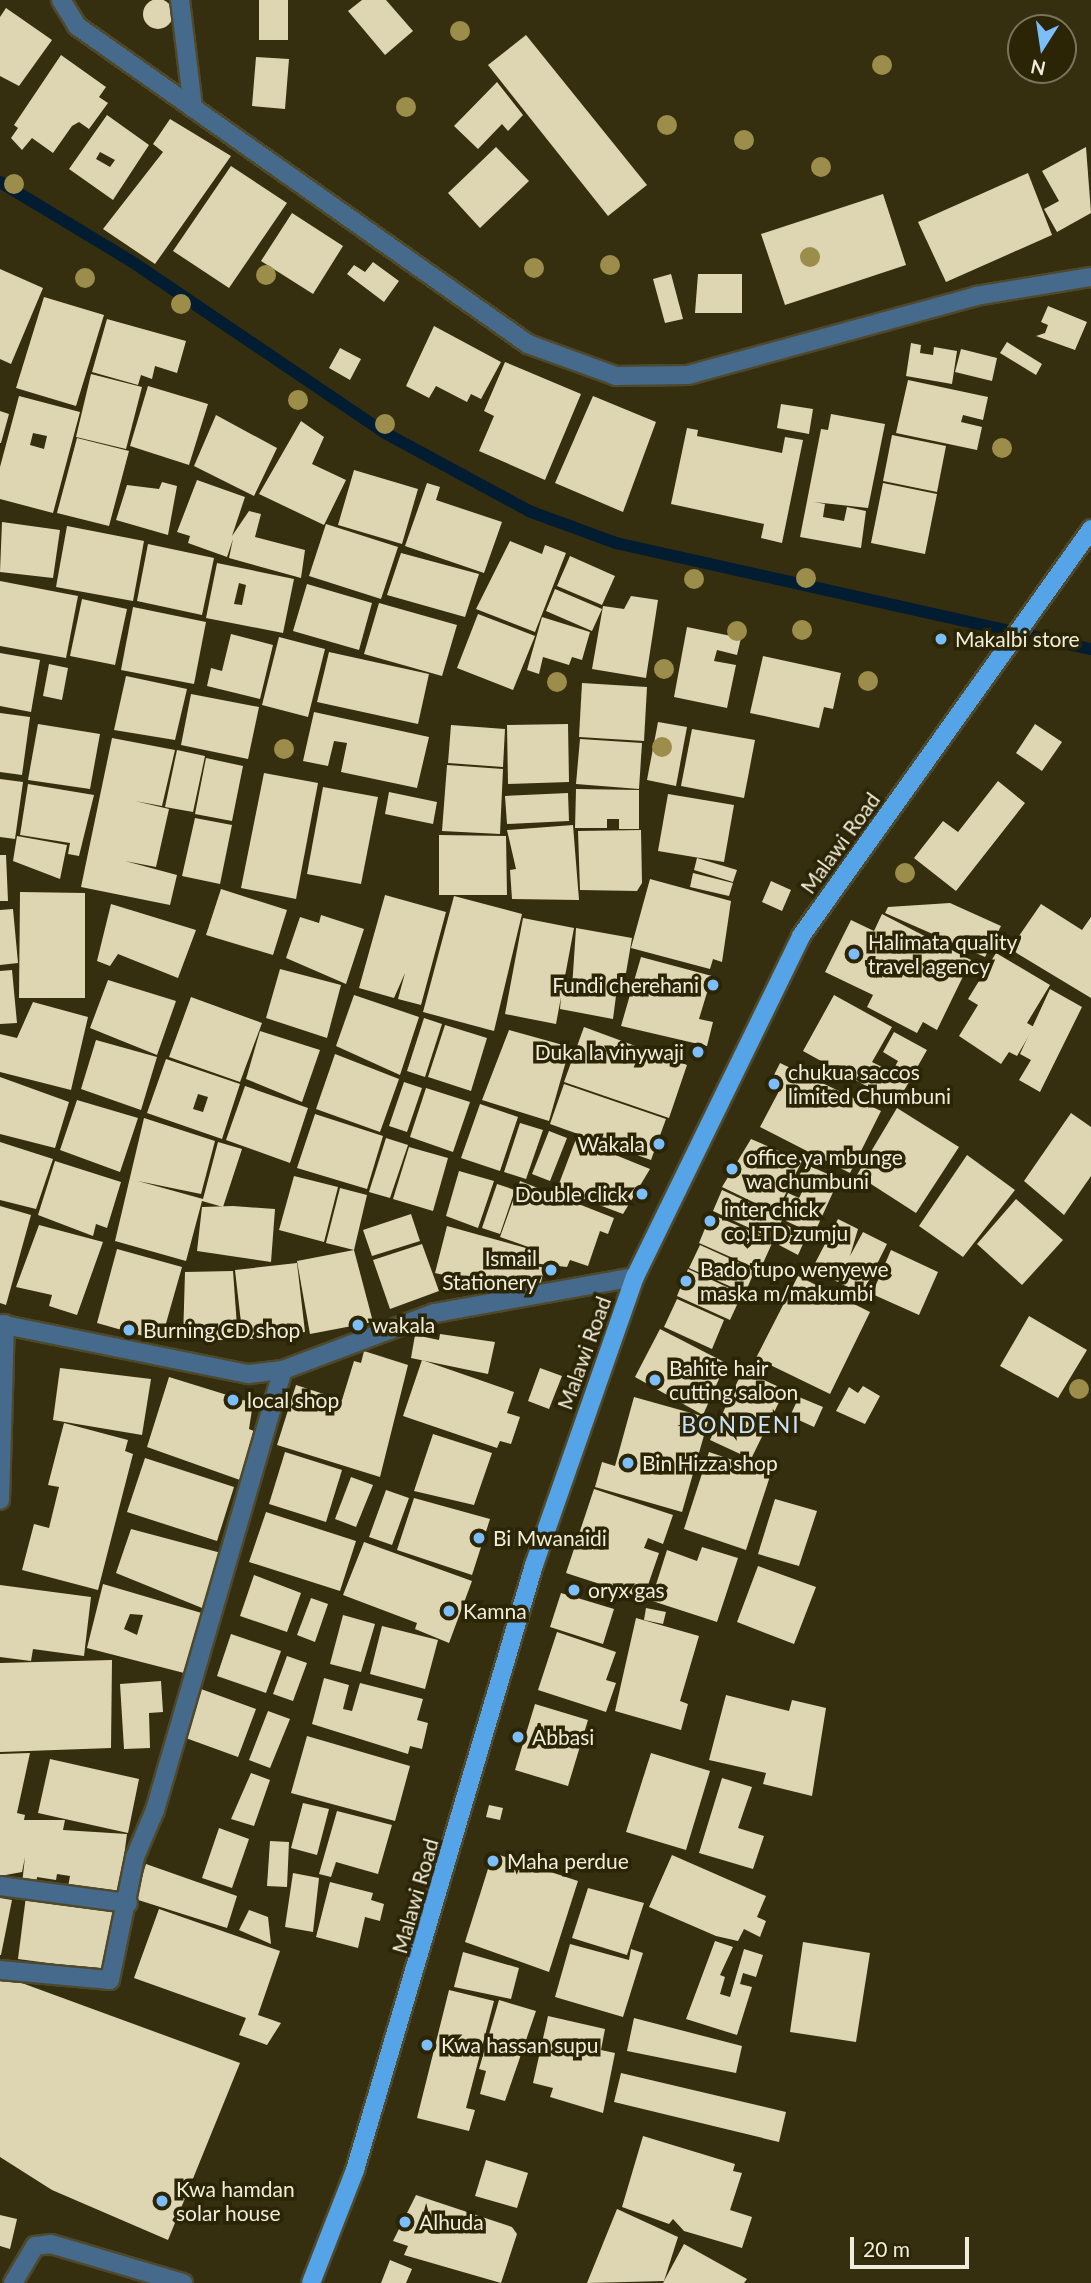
<!DOCTYPE html>
<html>
<head>
<meta charset="utf-8">
<style>
  body { margin:0 }
  #map { position:relative; width:1091px; height:2283px; overflow:hidden; background:#352e0f; font-family:Lato,sans-serif }
  div>[style] { position:absolute }
  .stream>* { height:12px; margin:-6px; padding:0 6px; transform-origin:6px; border-radius:6px; background:#021c31 }
  .building>* { inset:0; background:#ded6b2 }
  .round { border-radius:50% }
  .roads { filter:drop-shadow(2px 0 #4f492c) drop-shadow(-2px 0 #4f492c) drop-shadow(0 2px #4f492c) drop-shadow(0 -2px #4f492c) }
  .lane>* { height:18px; margin:-9px; padding:0 9px; transform-origin:9px; border-radius:9px; background:#466a8b }
  .street>* { height:18px; margin:-9px; padding:0 9px; transform-origin:9px; border-radius:9px; background:#466a8b }
  .primary>* { height:18px; margin:-9px; padding:0 9px; transform-origin:9px; border-radius:9px; background:#56a4e8 }
  .trees>* { width:20px; height:20px; margin:-10px; border-radius:50%; background:#9c8d4a }
  .dots>* { width:19px; height:19px; translate:-50% -50%; box-sizing:border-box; border:4px solid #2b2405; border-radius:50% }
  span { translate:-50% -50%; white-space:nowrap; text-align:center; line-height:1.15; -webkit-text-stroke:7px #2b2405; paint-order:stroke }
  .poi-label { font-size:21px; color:#f1eddc }
  .left { translate:0 -50%; text-align:left }
  .right { translate:-100% -50%; text-align:right }
  .street-label { font-size:21px; color:#f1eddc }
  .neighbourhood-label { font-size:23px; color:#cae2f8; letter-spacing:2px }
  .north { position:absolute; left:1007px; top:14px; width:70px; height:70px; box-sizing:border-box; background:#2b2405; border:2px solid #7a745b; border-radius:50%; rotate:192deg; font-size:19px; font-weight:700; line-height:28px; text-align:center; color:#f1eddc }
  .north::after { content:''; display:block; margin:auto; width:24px; height:32px; background:#7cbef9; clip-path:polygon(50% 0,100% 100%,50% 72%,0 100%) }
  .scale { position:absolute; left:850px; top:2237px; width:119px; height:32px; box-sizing:border-box; border:4px solid #f1eddc; border-top:0; padding-left:9px; font-size:21px; line-height:24px; white-space:nowrap; color:#f1eddc; -webkit-text-stroke:5px #2b2405; paint-order:stroke }
</style>
</head>
<body>
<div id="map">
  <div class="stream">
    <div style="left:0;top:182px;width:153px;rotate:31.1deg"></div>
    <div style="left:131px;top:261px;width:307px;rotate:34.1deg"></div>
    <div style="left:385px;top:433px;width:164px;rotate:28.4deg"></div>
    <div style="left:529px;top:511px;width:93px;rotate:20.2deg"></div>
    <div style="left:616px;top:543px;width:487px;rotate:12.6deg"></div>
  </div>
  <div class="building">
    <div class="round" style="left:143px;top:-1px;width:30px;height:30px"></div>
    <div style="clip-path:polygon(259px 0,288px 0,288px 40px,259px 40px)"></div>
    <div style="clip-path:polygon(362px 0,386px 0,413px 31px,385px 55px,348px 11px)"></div>
    <div style="clip-path:polygon(6px 8px,52px 40px,19px 86px,0 76px,0 17px)"></div>
    <div style="clip-path:polygon(526px 35px,647px 185px,608px 216px,488px 65px)"></div>
    <div style="clip-path:polygon(61px 55px,106px 87px,99px 97px,108px 103px,89px 129px,79px 122px,72px 126px,53px 153px,32px 138px,22px 150px,11px 138px,18px 128px,14px 125px)"></div>
    <div style="clip-path:polygon(256px 57px,289px 59px,285px 109px,252px 106px)"></div>
    <div style="clip-path:polygon(497px 82px,523px 115px,508px 131px,502px 124px,478px 149px,454px 126px)"></div>
    <div style="clip-path:polygon(evenodd,107px 115px,149px 145px,113px 200px,69px 169px,107px 115px,100px 152px,115px 160px,110px 167px,96px 159px,100px 152px)"></div>
    <div style="clip-path:polygon(170px 119px,231px 156px,155px 264px,103px 229px,163px 152px,153px 144px)"></div>
    <div style="clip-path:polygon(496px 147px,529px 181px,480px 228px,448px 193px)"></div>
    <div style="clip-path:polygon(1086px 147px,1091px 213px,1057px 232px,1044px 209px,1059px 201px,1042px 171px)"></div>
    <div style="clip-path:polygon(231px 166px,287px 203px,229px 288px,173px 251px)"></div>
    <div style="clip-path:polygon(1028px 173px,1052px 235px,946px 282px,918px 222px)"></div>
    <div style="clip-path:polygon(883px 194px,906px 265px,785px 305px,761px 234px)"></div>
    <div style="clip-path:polygon(292px 213px,343px 246px,313px 294px,261px 261px)"></div>
    <div style="clip-path:polygon(373px 262px,399px 281px,384px 302px,347px 274px,354px 265px,365px 272px)"></div>
    <div style="clip-path:polygon(0 269px,43px 288px,11px 364px,0 359px)"></div>
    <div style="clip-path:polygon(671px 274px,683px 319px,665px 323px,653px 279px)"></div>
    <div style="clip-path:polygon(698px 274px,742px 274px,742px 313px,695px 313px)"></div>
    <div style="clip-path:polygon(44px 297px,104px 315px,76px 406px,16px 388px)"></div>
    <div style="clip-path:polygon(1048px 306px,1087px 322px,1075px 350px,1036px 336px,1045px 333px,1048px 325px,1041px 322px)"></div>
    <div style="clip-path:polygon(107px 319px,186px 341px,177px 373px,155px 366px,152px 379px,141px 375px,138px 385px,92px 372px)"></div>
    <div style="clip-path:polygon(434px 326px,501px 362px,481px 399px,471px 394px,467px 402px,436px 386px,429px 398px,406px 386px)"></div>
    <div style="clip-path:polygon(1007px 342px,1042px 364px,1036px 375px,1000px 353px)"></div>
    <div style="clip-path:polygon(911px 343px,921px 345px,920px 353px,933px 355px,934px 347px,957px 351px,952px 384px,906px 376px)"></div>
    <div style="clip-path:polygon(340px 348px,361px 359px,350px 380px,329px 368px)"></div>
    <div style="clip-path:polygon(961px 349px,997px 358px,992px 381px,955px 372px)"></div>
    <div style="clip-path:polygon(505px 362px,581px 394px,545px 480px,479px 451px,494px 416px,484px 411px)"></div>
    <div style="clip-path:polygon(91px 374px,142px 387px,126px 449px,76px 437px)"></div>
    <div style="clip-path:polygon(908px 380px,988px 397px,983px 420px,963px 415px,961px 422px,982px 427px,977px 450px,896px 433px)"></div>
    <div style="clip-path:polygon(148px 386px,208px 404px,189px 465px,130px 446px)"></div>
    <div style="clip-path:polygon(evenodd,19px 396px,80px 412px,53px 513px,0 499px,0 467px,19px 396px,33px 433px,47px 436px,44px 449px,30px 445px,33px 433px)"></div>
    <div style="clip-path:polygon(593px 396px,656px 422px,623px 512px,555px 483px)"></div>
    <div style="clip-path:polygon(781px 404px,813px 409px,809px 434px,777px 428px)"></div>
    <div style="clip-path:polygon(0 411px,9px 414px,1px 443px,0 443px)"></div>
    <div style="clip-path:polygon(831px 414px,885px 424px,868px 508px,814px 502px,825px 504px,823px 517px,844px 521px,847px 507px,866px 511px,861px 548px,800px 537px,821px 429px,828px 430px)"></div>
    <div style="clip-path:polygon(216px 415px,277px 448px,254px 496px,194px 466px)"></div>
    <div style="clip-path:polygon(301px 421px,324px 437px,312px 464px,346px 480px,324px 525px,259px 494px)"></div>
    <div style="clip-path:polygon(687px 428px,698px 430px,697px 436px,782px 453px,785px 437px,803px 440px,782px 543px,761px 538px,764px 524px,671px 504px)"></div>
    <div style="clip-path:polygon(892px 435px,946px 446px,937px 492px,883px 481px)"></div>
    <div style="clip-path:polygon(77px 438px,129px 451px,109px 526px,57px 513px)"></div>
    <div style="clip-path:polygon(354px 470px,418px 489px,402px 544px,338px 525px)"></div>
    <div style="clip-path:polygon(197px 480px,245px 497px,232px 536px,249px 511px,261px 514px,255px 537px,305px 550px,301px 578px,229px 558px,233px 539px,227px 557px,188px 543px,190px 536px,177px 532px)"></div>
    <div style="clip-path:polygon(162px 482px,177px 486px,168px 535px,116px 520px,127px 485px,159px 489px)"></div>
    <div style="clip-path:polygon(427px 483px,440px 487px,436px 500px,502px 522px,484px 573px,405px 546px)"></div>
    <div style="clip-path:polygon(883px 483px,937px 494px,925px 554px,871px 543px)"></div>
    <div style="clip-path:polygon(2px 522px,60px 530px,53px 578px,0 572px)"></div>
    <div style="clip-path:polygon(326px 524px,398px 547px,381px 599px,309px 576px)"></div>
    <div style="clip-path:polygon(67px 526px,144px 541px,133px 601px,56px 587px)"></div>
    <div style="clip-path:polygon(510px 541px,542px 554px,545px 545px,566px 553px,535px 632px,476px 609px)"></div>
    <div style="clip-path:polygon(148px 544px,214px 558px,202px 615px,137px 601px)"></div>
    <div style="clip-path:polygon(401px 553px,479px 574px,465px 617px,387px 595px)"></div>
    <div style="clip-path:polygon(570px 556px,615px 576px,602px 605px,557px 586px)"></div>
    <div style="clip-path:polygon(evenodd,217px 563px,294px 579px,283px 633px,206px 618px,217px 563px,239px 583px,246px 585px,242px 605px,234px 604px,239px 583px)"></div>
    <div style="clip-path:polygon(0 581px,78px 596px,66px 658px,0 646px)"></div>
    <div style="clip-path:polygon(307px 584px,372px 603px,359px 650px,293px 631px)"></div>
    <div style="clip-path:polygon(555px 589px,602px 609px,592px 631px,546px 611px)"></div>
    <div style="clip-path:polygon(631px 596px,658px 600px,646px 678px,592px 669px,603px 606px,624px 609px)"></div>
    <div style="clip-path:polygon(82px 599px,127px 609px,115px 665px,70px 656px)"></div>
    <div style="clip-path:polygon(379px 603px,457px 625px,442px 676px,364px 654px)"></div>
    <div style="clip-path:polygon(133px 607px,206px 622px,194px 684px,121px 670px)"></div>
    <div style="clip-path:polygon(478px 614px,535px 636px,513px 690px,457px 668px)"></div>
    <div style="clip-path:polygon(542px 617px,590px 632px,582px 660px,572px 657px,569px 665px,543px 657px,539px 674px,527px 670px)"></div>
    <div style="clip-path:polygon(687px 627px,741px 638px,737px 655px,717px 650px,714px 661px,736px 665px,727px 708px,674px 697px)"></div>
    <div style="clip-path:polygon(231px 634px,273px 645px,260px 699px,207px 686px,211px 668px,222px 671px)"></div>
    <div style="clip-path:polygon(279px 637px,325px 649px,308px 717px,262px 705px)"></div>
    <div style="clip-path:polygon(329px 652px,429px 674px,418px 724px,317px 702px)"></div>
    <div style="clip-path:polygon(0 653px,40px 660px,31px 712px,0 706px)"></div>
    <div style="clip-path:polygon(763px 656px,841px 673px,833px 709px,824px 707px,819px 728px,750px 713px)"></div>
    <div style="clip-path:polygon(49px 664px,68px 668px,62px 700px,43px 696px)"></div>
    <div style="clip-path:polygon(126px 676px,187px 689px,175px 740px,114px 730px)"></div>
    <div style="clip-path:polygon(582px 683px,647px 687px,644px 741px,579px 737px)"></div>
    <div style="clip-path:polygon(191px 694px,259px 707px,248px 759px,181px 745px)"></div>
    <div style="clip-path:polygon(314px 712px,429px 737px,417px 788px,341px 772px,347px 743px,334px 741px,328px 766px,303px 761px)"></div>
    <div style="clip-path:polygon(0 713px,30px 717px,22px 775px,0 772px)"></div>
    <div style="clip-path:polygon(658px 722px,687px 727px,676px 786px,647px 780px)"></div>
    <div style="clip-path:polygon(38px 724px,100px 734px,90px 789px,28px 780px)"></div>
    <div style="clip-path:polygon(568px 724px,569px 782px,508px 784px,507px 725px)"></div>
    <div style="clip-path:polygon(1035px 724px,1062px 742px,1042px 771px,1016px 753px)"></div>
    <div style="clip-path:polygon(451px 725px,505px 729px,503px 767px,448px 763px)"></div>
    <div style="clip-path:polygon(692px 729px,755px 740px,744px 798px,681px 786px)"></div>
    <div style="clip-path:polygon(112px 738px,175px 750px,162px 806px,135px 801px,169px 809px,156px 867px,125px 861px,177px 875px,170px 905px,81px 887px)"></div>
    <div style="clip-path:polygon(580px 739px,642px 743px,639px 789px,576px 784px)"></div>
    <div style="clip-path:polygon(177px 750px,205px 756px,193px 812px,165px 807px)"></div>
    <div style="clip-path:polygon(206px 758px,243px 766px,232px 821px,195px 814px)"></div>
    <div style="clip-path:polygon(447px 765px,503px 769px,500px 834px,442px 831px)"></div>
    <div style="clip-path:polygon(264px 773px,318px 783px,296px 899px,241px 888px)"></div>
    <div style="clip-path:polygon(0 779px,23px 782px,15px 839px,0 837px)"></div>
    <div style="clip-path:polygon(998px 781px,1025px 803px,956px 891px,914px 858px,943px 821px,958px 832px)"></div>
    <div style="clip-path:polygon(28px 784px,94px 795px,79px 856px,68px 854px,70px 843px,20px 835px)"></div>
    <div style="clip-path:polygon(323px 787px,378px 797px,361px 884px,307px 874px)"></div>
    <div style="clip-path:polygon(576px 789px,639px 790px,639px 829px,619px 829px,619px 819px,607px 819px,607px 828px,575px 828px)"></div>
    <div style="clip-path:polygon(389px 792px,437px 802px,433px 824px,385px 814px)"></div>
    <div style="clip-path:polygon(568px 793px,569px 821px,507px 824px,505px 796px)"></div>
    <div style="clip-path:polygon(668px 794px,734px 805px,724px 862px,658px 851px)"></div>
    <div style="clip-path:polygon(195px 818px,232px 825px,220px 884px,182px 876px)"></div>
    <div style="clip-path:polygon(573px 825px,579px 900px,512px 899px,510px 870px,516px 869px,507px 830px)"></div>
    <div style="clip-path:polygon(641px 830px,642px 883px,637px 891px,580px 890px,578px 831px)"></div>
    <div style="clip-path:polygon(439px 835px,506px 836px,507px 895px,439px 895px)"></div>
    <div style="clip-path:polygon(17px 836px,67px 845px,60px 879px,13px 861px)"></div>
    <div style="clip-path:polygon(0 855px,6px 855px,8px 901px,0 901px)"></div>
    <div style="clip-path:polygon(697px 858px,737px 870px,733px 882px,694px 870px)"></div>
    <div style="clip-path:polygon(693px 873px,733px 883px,729px 896px,690px 887px)"></div>
    <div style="clip-path:polygon(650px 879px,731px 901px,722px 962px,713px 959px,710px 969px,631px 948px)"></div>
    <div style="clip-path:polygon(771px 881px,791px 890px,782px 911px,762px 902px)"></div>
    <div style="clip-path:polygon(221px 889px,287px 910px,273px 955px,206px 935px)"></div>
    <div style="clip-path:polygon(20px 892px,85px 893px,85px 998px,19px 998px)"></div>
    <div style="clip-path:polygon(385px 895px,446px 912px,421px 1005px,398px 999px,405px 973px,394px 998px,359px 988px)"></div>
    <div style="clip-path:polygon(454px 896px,522px 914px,494px 1031px,423px 1012px)"></div>
    <div style="clip-path:polygon(950px 903px,1001px 926px,985px 957px,885px 913px,888px 907px)"></div>
    <div style="clip-path:polygon(111px 904px,196px 930px,178px 978px,118px 954px,110px 966px,97px 961px)"></div>
    <div style="clip-path:polygon(1041px 904px,1082px 930px,1091px 917px,1091px 998px,1010px 949px)"></div>
    <div style="clip-path:polygon(13px 909px,18px 963px,0 965px,0 910px)"></div>
    <div style="clip-path:polygon(882px 914px,971px 960px,937px 1030px,923px 1022px,917px 1033px,867px 1007px,873px 995px,825px 972px,851px 920px,874px 931px)"></div>
    <div style="clip-path:polygon(321px 915px,364px 929px,346px 984px,286px 958px,300px 917px,319px 923px)"></div>
    <div style="clip-path:polygon(523px 918px,574px 928px,563px 987px,572px 988px,576px 928px,632px 938px,626px 973px,619px 973px,613px 1019px,560px 1009px,561px 997px,556px 1024px,505px 1014px)"></div>
    <div style="clip-path:polygon(996px 953px,1050px 985px,1027px 1023px,1034px 1027px,1017px 1056px,1009px 1052px,1001px 1064px,959px 1036px,978px 1005px,968px 999px)"></div>
    <div style="clip-path:polygon(641px 957px,712px 976px,699px 1019px,713px 1022px,707px 1046px,621px 1026px)"></div>
    <div style="clip-path:polygon(280px 969px,341px 985px,327px 1038px,266px 1018px)"></div>
    <div style="clip-path:polygon(12px 970px,17px 1023px,0 1024px,0 971px)"></div>
    <div style="clip-path:polygon(108px 980px,176px 1001px,157px 1055px,90px 1028px)"></div>
    <div style="clip-path:polygon(1050px 989px,1082px 1007px,1040px 1092px,1019px 1080px,1031px 1060px,1020px 1054px)"></div>
    <div style="clip-path:polygon(354px 995px,419px 1017px,400px 1075px,336px 1046px)"></div>
    <div style="clip-path:polygon(834px 995px,892px 1027px,872px 1062px,892px 1072px,898px 1061px,883px 1052px,894px 1032px,927px 1050px,897px 1103px,803px 1051px)"></div>
    <div style="clip-path:polygon(191px 997px,262px 1023px,240px 1082px,169px 1057px)"></div>
    <div style="clip-path:polygon(33px 1002px,88px 1017px,71px 1090px,0 1072px,0 1034px,17px 1038px)"></div>
    <div style="clip-path:polygon(424px 1018px,442px 1024px,425px 1077px,407px 1071px)"></div>
    <div style="clip-path:polygon(445px 1025px,487px 1038px,471px 1091px,428px 1077px)"></div>
    <div style="clip-path:polygon(584px 1027px,687px 1065px,669px 1118px,564px 1082px)"></div>
    <div style="clip-path:polygon(509px 1030px,563px 1045px,561px 1051px,568px 1054px,549px 1121px,482px 1100px)"></div>
    <div style="clip-path:polygon(260px 1031px,320px 1050px,302px 1102px,246px 1079px)"></div>
    <div style="clip-path:polygon(96px 1040px,157px 1057px,141px 1110px,81px 1089px)"></div>
    <div style="clip-path:polygon(335px 1054px,399px 1079px,380px 1132px,316px 1109px)"></div>
    <div style="clip-path:polygon(evenodd,166px 1059px,240px 1084px,222px 1139px,147px 1113px,166px 1059px,198px 1094px,208px 1097px,203px 1112px,193px 1109px,198px 1094px)"></div>
    <div style="clip-path:polygon(780px 1063px,881px 1111px,850px 1173px,760px 1127px,778px 1093px,768px 1087px)"></div>
    <div style="clip-path:polygon(0 1077px,69px 1102px,55px 1148px,0 1134px)"></div>
    <div style="clip-path:polygon(404px 1082px,422px 1088px,407px 1132px,389px 1126px)"></div>
    <div style="clip-path:polygon(564px 1084px,666px 1119px,651px 1160px,550px 1124px)"></div>
    <div style="clip-path:polygon(245px 1086px,308px 1108px,290px 1163px,226px 1140px)"></div>
    <div style="clip-path:polygon(426px 1088px,470px 1102px,453px 1152px,410px 1137px)"></div>
    <div style="clip-path:polygon(77px 1100px,138px 1118px,120px 1172px,60px 1150px)"></div>
    <div style="clip-path:polygon(480px 1104px,518px 1117px,500px 1171px,461px 1158px)"></div>
    <div style="clip-path:polygon(897px 1108px,959px 1147px,916px 1213px,857px 1175px)"></div>
    <div style="clip-path:polygon(1071px 1113px,1091px 1127px,1091px 1176px,1064px 1215px,1024px 1181px)"></div>
    <div style="clip-path:polygon(315px 1114px,383px 1136px,367px 1189px,297px 1168px)"></div>
    <div style="clip-path:polygon(144px 1118px,215px 1141px,201px 1194px,138px 1181px,203px 1199px,218px 1142px,242px 1149px,223px 1207px,202px 1201px,186px 1261px,115px 1241px)"></div>
    <div style="clip-path:polygon(520px 1123px,543px 1130px,526px 1179px,504px 1172px)"></div>
    <div style="clip-path:polygon(549px 1131px,567px 1138px,550px 1181px,532px 1174px)"></div>
    <div style="clip-path:polygon(386px 1138px,408px 1145px,390px 1198px,369px 1192px)"></div>
    <div style="clip-path:polygon(576px 1139px,650px 1169px,623px 1214px,557px 1189px)"></div>
    <div style="clip-path:polygon(751px 1139px,802px 1161px,776px 1213px,722px 1187px)"></div>
    <div style="clip-path:polygon(0 1142px,53px 1159px,36px 1209px,0 1200px)"></div>
    <div style="clip-path:polygon(409px 1147px,448px 1158px,433px 1211px,393px 1199px)"></div>
    <div style="clip-path:polygon(967px 1155px,1015px 1190px,963px 1257px,919px 1226px)"></div>
    <div style="clip-path:polygon(55px 1161px,121px 1182px,107px 1228px,96px 1224px,93px 1236px,38px 1215px)"></div>
    <div style="clip-path:polygon(805px 1164px,839px 1179px,814px 1234px,786px 1221px,789px 1214px,781px 1210px,788px 1193px,799px 1198px,802px 1192px,793px 1188px)"></div>
    <div style="clip-path:polygon(459px 1171px,494px 1181px,478px 1228px,446px 1216px)"></div>
    <div style="clip-path:polygon(294px 1176px,338px 1187px,324px 1242px,279px 1230px)"></div>
    <div style="clip-path:polygon(520px 1181px,614px 1218px,608px 1234px,600px 1231px,588px 1266px,570px 1260px,567px 1267px,532px 1263px,537px 1250px,500px 1237px)"></div>
    <div style="clip-path:polygon(497px 1184px,515px 1190px,500px 1234px,482px 1228px)"></div>
    <div style="clip-path:polygon(340px 1188px,367px 1195px,354px 1250px,326px 1243px)"></div>
    <div style="clip-path:polygon(722px 1190px,783px 1218px,773px 1239px,713px 1211px)"></div>
    <div style="clip-path:polygon(1016px 1199px,1063px 1240px,1022px 1285px,977px 1244px)"></div>
    <div style="clip-path:polygon(0 1206px,31px 1215px,6px 1305px,0 1303px)"></div>
    <div style="clip-path:polygon(233px 1206px,275px 1209px,271px 1262px,197px 1251px,202px 1207px)"></div>
    <div style="clip-path:polygon(411px 1214px,420px 1241px,372px 1256px,363px 1230px)"></div>
    <div style="clip-path:polygon(711px 1214px,773px 1241px,760px 1270px,699px 1243px)"></div>
    <div style="clip-path:polygon(838px 1219px,858px 1229px,850px 1256px,863px 1232px,887px 1244px,862px 1294px,812px 1269px)"></div>
    <div style="clip-path:polygon(784px 1224px,807px 1235px,798px 1255px,779px 1245px)"></div>
    <div style="clip-path:polygon(39px 1225px,103px 1242px,77px 1315px,49px 1306px,52px 1295px,16px 1287px)"></div>
    <div style="clip-path:polygon(447px 1226px,533px 1250px,529px 1264px,544px 1268px,539px 1292px,489px 1287px,488px 1295px,442px 1285px,444px 1275px,435px 1273px)"></div>
    <div style="clip-path:polygon(422px 1244px,439px 1291px,390px 1309px,373px 1260px)"></div>
    <div style="clip-path:polygon(700px 1245px,755px 1270px,745px 1293px,689px 1268px)"></div>
    <div style="clip-path:polygon(117px 1249px,182px 1267px,161px 1341px,97px 1323px)"></div>
    <div style="clip-path:polygon(354px 1250px,373px 1322px,310px 1334px,297px 1261px)"></div>
    <div style="clip-path:polygon(891px 1250px,938px 1272px,919px 1315px,872px 1294px)"></div>
    <div style="clip-path:polygon(297px 1263px,305px 1332px,243px 1340px,235px 1270px)"></div>
    <div style="clip-path:polygon(688px 1269px,742px 1294px,730px 1320px,677px 1296px)"></div>
    <div style="clip-path:polygon(233px 1271px,238px 1340px,183px 1340px,185px 1272px)"></div>
    <div style="clip-path:polygon(798px 1276px,870px 1312px,830px 1394px,756px 1358px)"></div>
    <div style="clip-path:polygon(677px 1299px,724px 1320px,712px 1349px,664px 1327px)"></div>
    <div style="clip-path:polygon(1029px 1316px,1087px 1350px,1058px 1398px,1000px 1366px)"></div>
    <div style="clip-path:polygon(660px 1329px,726px 1363px,703px 1415px,635px 1377px)"></div>
    <div style="clip-path:polygon(440px 1334px,495px 1342px,488px 1374px,411px 1358px,415px 1335px,439px 1340px)"></div>
    <div style="clip-path:polygon(364px 1351px,408px 1365px,380px 1477px,277px 1445px,296px 1385px,342px 1400px,354px 1361px,361px 1363px)"></div>
    <div style="clip-path:polygon(422px 1360px,514px 1392px,507px 1413px,520px 1417px,511px 1444px,500px 1441px,497px 1448px,403px 1416px)"></div>
    <div style="clip-path:polygon(60px 1368px,151px 1379px,142px 1435px,53px 1420px)"></div>
    <div style="clip-path:polygon(540px 1368px,562px 1376px,549px 1409px,528px 1401px)"></div>
    <div style="clip-path:polygon(743px 1370px,785px 1390px,751px 1459px,710px 1440px)"></div>
    <div style="clip-path:polygon(169px 1377px,253px 1403px,249px 1429px,256px 1432px,240px 1480px,147px 1447px)"></div>
    <div style="clip-path:polygon(863px 1386px,880px 1396px,865px 1424px,836px 1411px,849px 1387px,858px 1393px)"></div>
    <div style="clip-path:polygon(634px 1397px,709px 1418px,682px 1512px,595px 1487px,602px 1462px,615px 1466px)"></div>
    <div style="clip-path:polygon(799px 1397px,823px 1407px,814px 1427px,790px 1416px)"></div>
    <div style="clip-path:polygon(64px 1423px,128px 1440px,125px 1451px,133px 1454px,98px 1590px,22px 1570px,34px 1524px,49px 1528px,59px 1487px,48px 1485px)"></div>
    <div style="clip-path:polygon(433px 1434px,492px 1453px,474px 1505px,414px 1491px)"></div>
    <div style="clip-path:polygon(285px 1452px,342px 1470px,326px 1522px,269px 1504px)"></div>
    <div style="clip-path:polygon(709px 1452px,771px 1473px,746px 1550px,684px 1529px)"></div>
    <div style="clip-path:polygon(145px 1458px,234px 1487px,217px 1541px,127px 1512px)"></div>
    <div style="clip-path:polygon(351px 1477px,373px 1485px,356px 1527px,335px 1519px)"></div>
    <div style="clip-path:polygon(594px 1489px,673px 1515px,663px 1544px,648px 1538px,644px 1548px,659px 1553px,647px 1588px,654px 1591px,667px 1550px,697px 1561px,702px 1547px,738px 1558px,717px 1622px,566px 1573px)"></div>
    <div style="clip-path:polygon(386px 1490px,409px 1498px,392px 1545px,369px 1537px)"></div>
    <div style="clip-path:polygon(414px 1498px,490px 1519px,472px 1575px,397px 1550px)"></div>
    <div style="clip-path:polygon(775px 1499px,817px 1511px,799px 1566px,758px 1554px)"></div>
    <div style="clip-path:polygon(266px 1512px,356px 1541px,340px 1591px,249px 1562px)"></div>
    <div style="clip-path:polygon(131px 1529px,225px 1554px,207px 1610px,116px 1573px)"></div>
    <div style="clip-path:polygon(364px 1542px,472px 1581px,449px 1643px,415px 1629px,417px 1623px,343px 1595px)"></div>
    <div style="clip-path:polygon(758px 1566px,816px 1587px,794px 1644px,737px 1622px)"></div>
    <div style="clip-path:polygon(254px 1575px,301px 1593px,287px 1632px,240px 1616px)"></div>
    <div style="clip-path:polygon(evenodd,103px 1584px,205px 1614px,188px 1674px,87px 1648px,103px 1584px,130px 1614px,143px 1615px,137px 1635px,124px 1629px,130px 1614px)"></div>
    <div style="clip-path:polygon(0 1585px,91px 1597px,84px 1656px,33px 1649px,31px 1661px,0 1657px)"></div>
    <div style="clip-path:polygon(561px 1593px,614px 1609px,603px 1644px,550px 1627px)"></div>
    <div style="clip-path:polygon(311px 1598px,328px 1604px,315px 1642px,297px 1635px)"></div>
    <div style="clip-path:polygon(646px 1608px,666px 1612px,663px 1624px,644px 1620px)"></div>
    <div style="clip-path:polygon(343px 1615px,375px 1624px,361px 1672px,330px 1664px)"></div>
    <div style="clip-path:polygon(636px 1618px,699px 1636px,680px 1701px,688px 1704px,681px 1730px,615px 1711px)"></div>
    <div style="clip-path:polygon(382px 1626px,438px 1640px,425px 1689px,370px 1674px)"></div>
    <div style="clip-path:polygon(557px 1632px,616px 1652px,606px 1680px,616px 1683px,606px 1712px,538px 1690px)"></div>
    <div style="clip-path:polygon(231px 1634px,281px 1651px,266px 1693px,217px 1676px)"></div>
    <div style="clip-path:polygon(287px 1656px,307px 1663px,293px 1701px,273px 1694px)"></div>
    <div style="clip-path:polygon(112px 1660px,111px 1748px,0 1752px,0 1663px)"></div>
    <div style="clip-path:polygon(324px 1678px,349px 1685px,343px 1709px,352px 1711px,360px 1683px,423px 1699px,417px 1720px,428px 1723px,422px 1749px,410px 1746px,408px 1754px,312px 1724px)"></div>
    <div style="clip-path:polygon(161px 1681px,163px 1712px,149px 1713px,150px 1748px,124px 1749px,120px 1684px)"></div>
    <div style="clip-path:polygon(201px 1689px,256px 1709px,238px 1757px,183px 1737px)"></div>
    <div style="clip-path:polygon(726px 1695px,789px 1711px,792px 1700px,826px 1708px,812px 1796px,763px 1784px,766px 1773px,709px 1760px)"></div>
    <div style="clip-path:polygon(535px 1704px,588px 1720px,568px 1786px,515px 1770px)"></div>
    <div style="clip-path:polygon(268px 1711px,290px 1719px,270px 1768px,249px 1760px)"></div>
    <div style="clip-path:polygon(307px 1736px,410px 1766px,395px 1821px,291px 1793px)"></div>
    <div style="clip-path:polygon(30px 1753px,17px 1813px,25px 1815px,24px 1820px,65px 1820px,63px 1830px,127px 1834px,119px 1893px,68px 1887px,70px 1876px,57px 1874px,56px 1880px,37px 1877px,36px 1886px,22px 1884px,25px 1857px,22px 1872px,0 1876px,0 1754px)"></div>
    <div style="clip-path:polygon(651px 1753px,710px 1771px,686px 1850px,626px 1832px)"></div>
    <div style="clip-path:polygon(50px 1759px,139px 1779px,128px 1833px,38px 1813px)"></div>
    <div style="clip-path:polygon(251px 1773px,270px 1780px,254px 1826px,231px 1819px)"></div>
    <div style="clip-path:polygon(722px 1778px,752px 1787px,738px 1828px,764px 1836px,753px 1869px,699px 1853px)"></div>
    <div style="clip-path:polygon(303px 1803px,329px 1809px,317px 1855px,291px 1848px)"></div>
    <div style="clip-path:polygon(489px 1805px,503px 1808px,500px 1820px,486px 1817px)"></div>
    <div style="clip-path:polygon(337px 1811px,392px 1825px,378px 1874px,336px 1862px,331px 1877px,319px 1874px)"></div>
    <div style="clip-path:polygon(219px 1828px,249px 1839px,232px 1888px,202px 1878px)"></div>
    <div style="clip-path:polygon(270px 1841px,289px 1842px,287px 1887px,267px 1886px)"></div>
    <div style="clip-path:polygon(493px 1853px,578px 1881px,549px 1972px,465px 1942px)"></div>
    <div style="clip-path:polygon(672px 1855px,766px 1896px,757px 1917px,766px 1921px,760px 1937px,744px 1929px,738px 1941px,716px 1936px,649px 1907px)"></div>
    <div style="clip-path:polygon(146px 1864px,237px 1896px,227px 1928px,135px 1899px)"></div>
    <div style="clip-path:polygon(293px 1873px,319px 1878px,313px 1932px,285px 1927px)"></div>
    <div style="clip-path:polygon(330px 1882px,373px 1893px,371px 1900px,384px 1904px,380px 1921px,365px 1917px,358px 1948px,316px 1937px)"></div>
    <div style="clip-path:polygon(588px 1888px,644px 1903px,627px 1955px,572px 1938px)"></div>
    <div style="clip-path:polygon(26px 1896px,116px 1908px,108px 1971px,18px 1959px)"></div>
    <div style="clip-path:polygon(0 1898px,12px 1900px,1px 1955px,0 1955px)"></div>
    <div style="clip-path:polygon(159px 1909px,280px 1951px,258px 2015px,281px 2023px,267px 2045px,239px 2035px,246px 2018px,134px 1978px)"></div>
    <div style="clip-path:polygon(249px 1910px,268px 1917px,271px 1944px,239px 1930px)"></div>
    <div style="clip-path:polygon(715px 1941px,733px 1947px,720px 1975px,725px 1977px,720px 1994px,730px 1997px,744px 1949px,763px 1955px,756px 1977px,743px 1973px,740px 1984px,752px 1987px,737px 2035px,686px 2019px)"></div>
    <div style="clip-path:polygon(803px 1942px,870px 1953px,856px 2042px,790px 2032px)"></div>
    <div style="clip-path:polygon(570px 1944px,629px 1960px,631px 1949px,643px 1953px,623px 2017px,555px 1997px)"></div>
    <div style="clip-path:polygon(463px 1952px,519px 1968px,511px 1999px,454px 1987px)"></div>
    <div style="clip-path:polygon(0 1975px,240px 2063px,168px 2240px,52px 2190px,0 2157px)"></div>
    <div style="clip-path:polygon(449px 1990px,494px 2001px,466px 2108px,475px 2110px,469px 2131px,417px 2118px)"></div>
    <div style="clip-path:polygon(499px 2000px,536px 2011px,505px 2101px,480px 2094px,486px 2071px,479px 2069px)"></div>
    <div style="clip-path:polygon(548px 2016px,605px 2029px,601px 2050px,615px 2053px,603px 2113px,550px 2097px,553px 2088px,533px 2083px)"></div>
    <div style="clip-path:polygon(634px 2018px,742px 2046px,736px 2073px,627px 2051px)"></div>
    <div style="clip-path:polygon(621px 2073px,786px 2112px,779px 2142px,614px 2102px)"></div>
    <div style="clip-path:polygon(643px 2136px,735px 2164px,733px 2171px,742px 2173px,730px 2210px,752px 2217px,742px 2248px,684px 2231px,673px 2219px,669px 2224px,622px 2207px)"></div>
    <div style="clip-path:polygon(486px 2160px,528px 2173px,517px 2208px,475px 2196px)"></div>
    <div style="clip-path:polygon(416px 2195px,512px 2227px,517px 2234px,501px 2283px,404px 2255px,408px 2246px,393px 2241px)"></div>
    <div style="clip-path:polygon(617px 2209px,678px 2237px,664px 2281px,587px 2283px)"></div>
    <div style="clip-path:polygon(0 2215px,17px 2219px,10px 2249px,0 2246px)"></div>
    <div style="clip-path:polygon(684px 2244px,747px 2279px,744px 2283px,663px 2283px)"></div>
    <div style="clip-path:polygon(390px 2260px,412px 2269px,406px 2283px,381px 2283px)"></div>
  </div>
  <div class="roads">
    <div class="lane">
      <div style="left:180px;top:0;width:109px;rotate:83.1deg"></div>
    </div>
    <div class="street">
      <div style="left:61px;top:0;width:31px;rotate:58deg"></div>
      <div style="left:77px;top:26px;width:552px;rotate:35.19deg"></div>
      <div style="left:528px;top:344px;width:94px;rotate:20deg"></div>
      <div style="left:616px;top:376px;width:72px;rotate:-0.8deg"></div>
      <div style="left:688px;top:375px;width:299px;rotate:-15.3deg"></div>
      <div style="left:976px;top:296px;width:117px;rotate:-9.4deg"></div>
      <div style="left:0;top:1324px;width:254px;rotate:11.4deg"></div>
      <div style="left:249px;top:1374px;width:34px;rotate:-7deg"></div>
      <div style="left:283px;top:1370px;width:162px;rotate:-20.6deg"></div>
      <div style="left:435px;top:1313px;width:203px;rotate:-10.2deg"></div>
      <div style="left:0;top:1500px;width:176px;rotate:-88.4deg"></div>
      <div style="left:0;top:1886px;width:129px;rotate:7.6deg"></div>
      <div style="left:0;top:1970px;width:110px;rotate:5.2deg"></div>
      <div style="left:110px;top:1980px;width:126px;rotate:-78.5deg"></div>
      <div style="left:135px;top:1857px;width:51px;rotate:-66.9deg"></div>
      <div style="left:155px;top:1810px;width:458px;rotate:-73.8deg"></div>
      <div style="left:13px;top:2283px;width:43px;rotate:-59.3deg"></div>
      <div style="left:35px;top:2246px;width:16px;rotate:-7deg"></div>
      <div style="left:51px;top:2244px;width:138px;rotate:16.5deg"></div>
    </div>
    <div class="primary">
      <div style="left:311px;top:2283px;width:121px;rotate:-68.7deg"></div>
      <div style="left:355px;top:2170px;width:631px;rotate:-73.52deg"></div>
      <div style="left:534px;top:1565px;width:305px;rotate:-70.7deg"></div>
      <div style="left:635px;top:1277px;width:379px;rotate:-64deg"></div>
      <div style="left:801px;top:936px;width:500px;rotate:-54.5deg"></div>
    </div>
  </div>
  <div class="trees">
    <div style="left:460px;top:31px"></div>
    <div style="left:882px;top:65px"></div>
    <div style="left:406px;top:107px"></div>
    <div style="left:667px;top:125px"></div>
    <div style="left:744px;top:140px"></div>
    <div style="left:821px;top:167px"></div>
    <div style="left:14px;top:184px"></div>
    <div style="left:810px;top:257px"></div>
    <div style="left:610px;top:265px"></div>
    <div style="left:534px;top:268px"></div>
    <div style="left:266px;top:275px"></div>
    <div style="left:85px;top:278px"></div>
    <div style="left:181px;top:304px"></div>
    <div style="left:298px;top:400px"></div>
    <div style="left:385px;top:424px"></div>
    <div style="left:1002px;top:448px"></div>
    <div style="left:806px;top:578px"></div>
    <div style="left:694px;top:579px"></div>
    <div style="left:802px;top:630px"></div>
    <div style="left:737px;top:631px"></div>
    <div style="left:664px;top:669px"></div>
    <div style="left:868px;top:681px"></div>
    <div style="left:557px;top:682px"></div>
    <div style="left:662px;top:747px"></div>
    <div style="left:284px;top:749px"></div>
    <div style="left:905px;top:873px"></div>
    <div style="left:1079px;top:1389px"></div>
  </div>
  <div class="dots">
    <div style="left:941px;top:639px;background:#7cbef9"></div>
    <div style="left:854px;top:954px;background:#7cbef9"></div>
    <div style="left:713px;top:985px;background:#7cbef9"></div>
    <div style="left:698px;top:1052px;background:#7cbef9"></div>
    <div style="left:774px;top:1084px;background:#7cbef9"></div>
    <div style="left:659px;top:1144px;background:#7cbef9"></div>
    <div style="left:732px;top:1169px;background:#7cbef9"></div>
    <div style="left:642px;top:1194px;background:#7cbef9"></div>
    <div style="left:710px;top:1221px;background:#7cbef9"></div>
    <div style="left:551px;top:1270px;background:#7cbef9"></div>
    <div style="left:686px;top:1281px;background:#7cbef9"></div>
    <div style="left:358px;top:1325px;background:#7cbef9"></div>
    <div style="left:129px;top:1330px;background:#7cbef9"></div>
    <div style="left:655px;top:1380px;background:#7cbef9"></div>
    <div style="left:233px;top:1400px;background:#7cbef9"></div>
    <div style="left:628px;top:1463px;background:#7cbef9"></div>
    <div style="left:479px;top:1538px;background:#7cbef9"></div>
    <div style="left:574px;top:1590px;background:#7cbef9"></div>
    <div style="left:449px;top:1611px;background:#7cbef9"></div>
    <div style="left:518px;top:1737px;background:#7cbef9"></div>
    <div style="left:493px;top:1861px;background:#7cbef9"></div>
    <div style="left:427px;top:2045px;background:#7cbef9"></div>
    <div style="left:162px;top:2201px;background:#7cbef9"></div>
    <div style="left:405px;top:2222px;background:#7cbef9"></div>
  </div>
  <div class="poi-label">
    <span class="left" style="left:955px;top:639px">Makalbi store</span>
    <span class="left" style="left:868px;top:954px">Halimata quality<br>travel agency</span>
    <span class="right" style="left:699px;top:985px">Fundi cherehani</span>
    <span class="right" style="left:684px;top:1052px">Duka la vinywaji</span>
    <span class="left" style="left:788px;top:1084px">chukua saccos<br>limited Chumbuni</span>
    <span class="right" style="left:645px;top:1144px">Wakala</span>
    <span class="left" style="left:746px;top:1169px">office ya mbunge<br>wa chumbuni</span>
    <span class="right" style="left:628px;top:1194px">Double click</span>
    <span class="left" style="left:724px;top:1221px">inter chick<br>co,LTD zumju</span>
    <span class="right" style="left:537px;top:1270px">Ismail<br>Stationery</span>
    <span class="left" style="left:700px;top:1281px">Bado tupo wenyewe<br>maska m/makumbi</span>
    <span class="left" style="left:372px;top:1325px">wakala</span>
    <span class="left" style="left:143px;top:1330px">Burning CD shop</span>
    <span class="left" style="left:669px;top:1380px">Bahite hair<br>cutting saloon</span>
    <span class="left" style="left:247px;top:1400px">local shop</span>
    <span class="left" style="left:642px;top:1463px">Bin Hizza shop</span>
    <span class="left" style="left:493px;top:1538px">Bi Mwanaidi</span>
    <span class="left" style="left:588px;top:1590px">oryx gas</span>
    <span class="left" style="left:463px;top:1611px">Kamna</span>
    <span class="left" style="left:532px;top:1737px">Abbasi</span>
    <span class="left" style="left:507px;top:1861px">Maha perdue</span>
    <span class="left" style="left:441px;top:2045px">Kwa hassan supu</span>
    <span class="left" style="left:176px;top:2201px">Kwa hamdan<br>solar house</span>
    <span class="left" style="left:419px;top:2222px">Alhuda</span>
  </div>
  <div class="street-label">
    <span style="left:840px;top:843px;rotate:-54deg">Malawi Road</span>
    <span style="left:584px;top:1353px;rotate:-70deg">Malawi Road</span>
    <span style="left:415px;top:1896px;rotate:-74deg">Malawi Road</span>
  </div>
  <div class="neighbourhood-label">
    <span style="left:741px;top:1424px">BONDENI</span>
  </div>
  <div class="north">N</div>
  <div class="scale">20 m</div>
</div>
</body>
</html>
